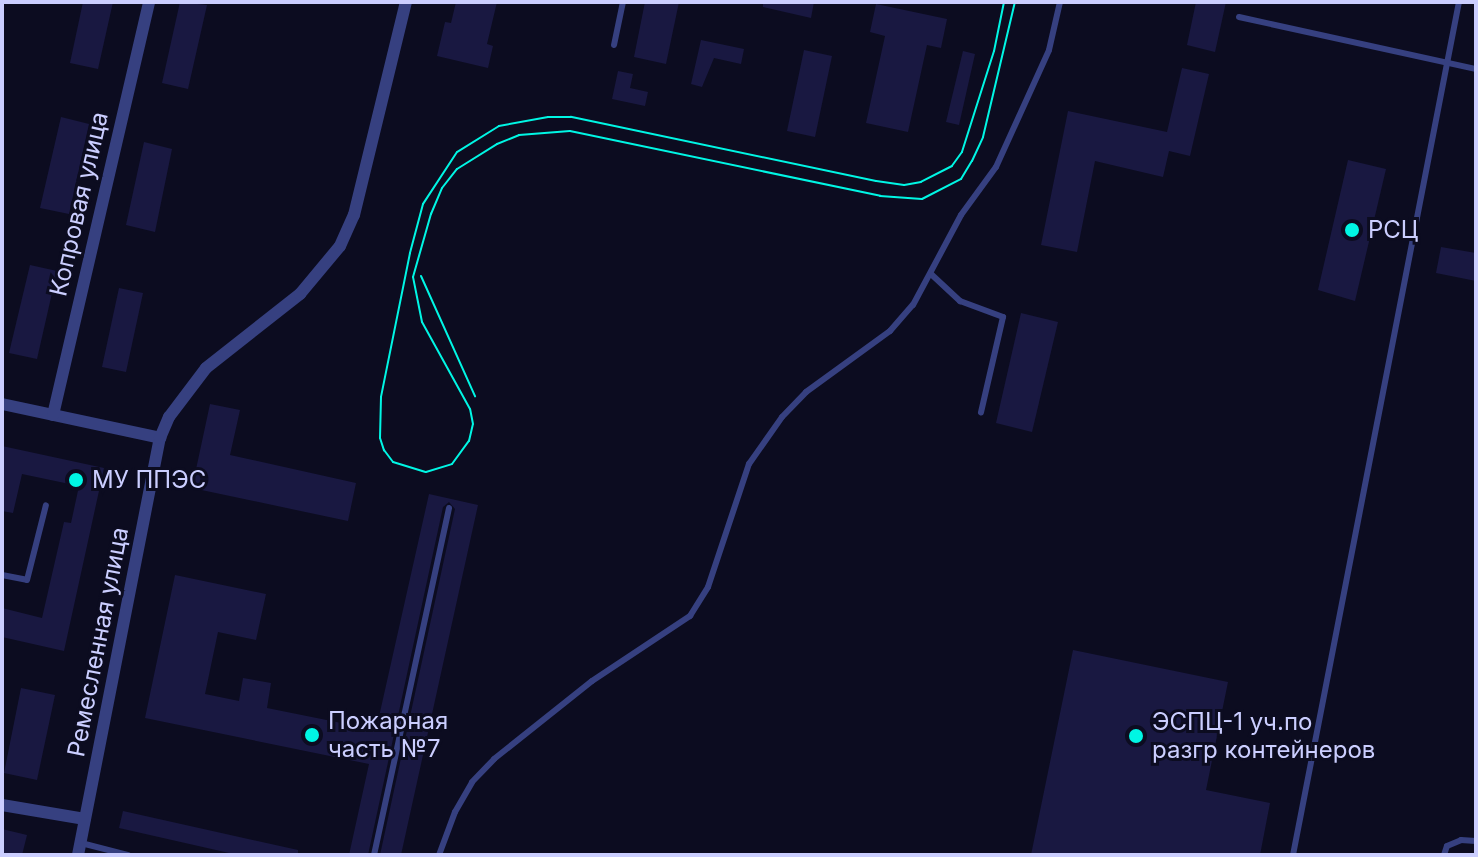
<!DOCTYPE html>
<html>
<head>
<meta charset="utf-8">
<style>
  body { margin:0 }
  #map { position:relative; width:1478px; height:857px; overflow:hidden; background:#0c0c20; font-family:Inter,sans-serif }
  div>[style] { position:absolute }
  .building>* { inset:0; background:#191841 }
  .lane>* { height:6px; margin:-3px; padding:0 3px; transform-origin:3px; border-radius:3px; background:#364080 }
  .street>* { height:12px; margin:-6px; padding:0 6px; transform-origin:6px; border-radius:6px; background:#364080 }
  .tram>* { height:2px; margin:-1px; padding:0 1px; transform-origin:1px; border-radius:1px; background:#00f6e4 }
  .dots>* { width:22px; height:22px; translate:-50% -50%; box-sizing:border-box; border:4px solid #0c0c20; border-radius:50% }
  span { translate:-50% -50%; white-space:nowrap; text-align:center; line-height:1.15; -webkit-text-stroke:6px #0c0c20; paint-order:stroke }
  .street-label { font-size:24px; color:#cbceff }
  .poi-label { font-size:24px; color:#cbceff }
  .left { translate:0 -50%; text-align:left }
  .frame { position:absolute; inset:0; border:4px solid #cbceff; pointer-events:none }
</style>
</head>
<body>
<div id="map">
  <div class="building">
    <div style="clip-path:polygon(83px 2px,113px 2px,98px 69px,70px 63px)"></div>
    <div style="clip-path:polygon(180px 2px,207px 5px,188px 89px,162px 83px)"></div>
    <div style="clip-path:polygon(456px 2px,497px 2px,487px 44px,493px 46px,488px 68px,437px 56px,445px 22px,451px 23px)"></div>
    <div style="clip-path:polygon(645px 2px,679px 2px,666px 64px,634px 57px)"></div>
    <div style="clip-path:polygon(763px 2px,814px 2px,811px 18px,763px 7px)"></div>
    <div style="clip-path:polygon(1196px 2px,1226px 2px,1215px 52px,1187px 45px)"></div>
    <div style="clip-path:polygon(876px 4px,947px 19px,941px 48px,927px 45px,908px 132px,866px 123px,885px 36px,870px 32px)"></div>
    <div style="clip-path:polygon(701px 40px,744px 49px,741px 64px,714px 58px,702px 87px,691px 84px)"></div>
    <div style="clip-path:polygon(804px 50px,832px 56px,815px 137px,787px 131px)"></div>
    <div style="clip-path:polygon(963px 51px,975px 54px,959px 125px,946px 122px)"></div>
    <div style="clip-path:polygon(1182px 68px,1209px 74px,1190px 156px,1169px 151px,1163px 177px,1095px 161px,1077px 252px,1041px 245px,1068px 111px,1167px 132px)"></div>
    <div style="clip-path:polygon(618px 71px,633px 74px,630px 88px,648px 92px,645px 106px,612px 99px)"></div>
    <div style="clip-path:polygon(61px 117px,89px 124px,69px 214px,40px 208px)"></div>
    <div style="clip-path:polygon(144px 142px,172px 149px,155px 232px,126px 225px)"></div>
    <div style="clip-path:polygon(1348px 160px,1386px 169px,1355px 301px,1318px 290px)"></div>
    <div style="clip-path:polygon(1441px 247px,1476px 253px,1476px 281px,1436px 273px)"></div>
    <div style="clip-path:polygon(30px 265px,57px 271px,37px 359px,9px 353px)"></div>
    <div style="clip-path:polygon(119px 288px,143px 293px,126px 372px,102px 367px)"></div>
    <div style="clip-path:polygon(1021px 313px,1058px 322px,1032px 432px,996px 423px)"></div>
    <div style="clip-path:polygon(210px 404px,240px 410px,230px 455px,356px 483px,348px 521px,192px 488px)"></div>
    <div style="clip-path:polygon(2px 446px,104px 468px,64px 651px,2px 637px,2px 608px,42px 618px,64px 522px,71px 523px,79px 486px,22px 474px,13px 513px,2px 511px)"></div>
    <div style="clip-path:polygon(429px 494px,478px 505px,401px 855px,380px 855px,455px 509px,449px 502px,443px 507px,368px 855px,349px 855px,369px 764px,145px 718px,175px 575px,266px 594px,256px 640px,218px 632px,205px 694px,239px 701px,243px 678px,271px 683px,267px 708px,376px 730px)"></div>
    <div style="clip-path:polygon(1073px 650px,1228px 682px,1206px 790px,1270px 803px,1260px 855px,1031px 855px)"></div>
    <div style="clip-path:polygon(21px 688px,55px 695px,37px 780px,4px 773px)"></div>
    <div style="clip-path:polygon(123px 811px,298px 850px,298px 855px,238px 855px,119px 828px)"></div>
    <div style="clip-path:polygon(2px 829px,27px 835px,22px 855px,2px 855px)"></div>
  </div>
  <div class="lane">
    <div style="left:1239px;top:17px;width:243px;rotate:12.4deg"></div>
    <div style="left:614px;top:45px;width:44px;rotate:-78.2deg"></div>
    <div style="left:931px;top:274px;width:40px;rotate:43deg"></div>
    <div style="left:960px;top:301px;width:46px;rotate:20.4deg"></div>
    <div style="left:1003px;top:317px;width:98px;rotate:103deg"></div>
    <div style="left:2px;top:575px;width:25px;rotate:11deg"></div>
    <div style="left:27px;top:580px;width:77px;rotate:-75.8deg"></div>
    <div style="left:81px;top:843px;width:49px;rotate:14.3deg"></div>
    <div style="left:374px;top:855px;width:355px;rotate:-77.8deg"></div>
    <div style="left:439px;top:855px;width:46px;rotate:-69.6deg"></div>
    <div style="left:455px;top:812px;width:34px;rotate:-60deg"></div>
    <div style="left:472px;top:782px;width:32px;rotate:-46deg"></div>
    <div style="left:494px;top:759px;width:125px;rotate:-38.5deg"></div>
    <div style="left:592px;top:681px;width:118px;rotate:-33.6deg"></div>
    <div style="left:690px;top:616px;width:34px;rotate:-58deg"></div>
    <div style="left:708px;top:587px;width:130px;rotate:-71.6deg"></div>
    <div style="left:749px;top:464px;width:57px;rotate:-54.9deg"></div>
    <div style="left:782px;top:417px;width:35px;rotate:-46deg"></div>
    <div style="left:806px;top:392px;width:104px;rotate:-36deg"></div>
    <div style="left:890px;top:331px;width:35px;rotate:-49deg"></div>
    <div style="left:913px;top:305px;width:102px;rotate:-61.9deg"></div>
    <div style="left:961px;top:215px;width:59px;rotate:-53.9deg"></div>
    <div style="left:996px;top:167px;width:128px;rotate:-65.6deg"></div>
    <div style="left:1049px;top:50px;width:49px;rotate:-77.1deg"></div>
    <div style="left:1293px;top:855px;width:869px;rotate:-78.99deg"></div>
    <div style="left:1444px;top:855px;width:9px;rotate:-72deg"></div>
    <div style="left:1447px;top:846px;width:15px;rotate:-23deg"></div>
    <div style="left:1461px;top:840px;width:15px;rotate:4deg"></div>
  </div>
  <div class="street">
    <div style="left:2px;top:404px;width:162px;rotate:12.1deg"></div>
    <div style="left:53px;top:415px;width:424px;rotate:-76.9deg"></div>
    <div style="left:2px;top:805px;width:84px;rotate:9.6deg"></div>
    <div style="left:78px;top:855px;width:425px;rotate:-78.9deg"></div>
    <div style="left:160px;top:438px;width:23px;rotate:-67deg"></div>
    <div style="left:169px;top:417px;width:61px;rotate:-52.9deg"></div>
    <div style="left:206px;top:368px;width:120px;rotate:-38.2deg"></div>
    <div style="left:300px;top:294px;width:62px;rotate:-50.2deg"></div>
    <div style="left:340px;top:246px;width:34px;rotate:-66deg"></div>
    <div style="left:354px;top:215px;width:219px;rotate:-76.3deg"></div>
  </div>
  <div class="tram">
    <div style="left:1004px;top:2px;width:50px;rotate:101.5deg"></div>
    <div style="left:994px;top:51px;width:106px;rotate:107.6deg"></div>
    <div style="left:962px;top:152px;width:17px;rotate:126deg"></div>
    <div style="left:952px;top:166px;width:35px;rotate:153deg"></div>
    <div style="left:921px;top:182px;width:17px;rotate:170deg"></div>
    <div style="left:904px;top:185px;width:28px;rotate:-172deg"></div>
    <div style="left:876px;top:181px;width:312px;rotate:-168.1deg"></div>
    <div style="left:571px;top:117px;width:23px;rotate:180deg"></div>
    <div style="left:548px;top:117px;width:50px;rotate:169.6deg"></div>
    <div style="left:499px;top:126px;width:49px;rotate:148.2deg"></div>
    <div style="left:457px;top:152px;width:62px;rotate:123.2deg"></div>
    <div style="left:423px;top:204px;width:51px;rotate:104.9deg"></div>
    <div style="left:410px;top:253px;width:147px;rotate:101.4deg"></div>
    <div style="left:381px;top:397px;width:41px;rotate:91.4deg"></div>
    <div style="left:380px;top:438px;width:13px;rotate:72deg"></div>
    <div style="left:384px;top:450px;width:15px;rotate:53deg"></div>
    <div style="left:393px;top:462px;width:34px;rotate:17deg"></div>
    <div style="left:426px;top:472px;width:27px;rotate:-17deg"></div>
    <div style="left:452px;top:464px;width:29px;rotate:-54deg"></div>
    <div style="left:469px;top:441px;width:17px;rotate:-77deg"></div>
    <div style="left:473px;top:424px;width:15px;rotate:-101deg"></div>
    <div style="left:470px;top:409px;width:99px;rotate:-118.9deg"></div>
    <div style="left:422px;top:322px;width:46px;rotate:-101.3deg"></div>
    <div style="left:413px;top:277px;width:66px;rotate:-74.1deg"></div>
    <div style="left:431px;top:214px;width:28px;rotate:-67deg"></div>
    <div style="left:442px;top:188px;width:24px;rotate:-52deg"></div>
    <div style="left:457px;top:169px;width:47px;rotate:-32deg"></div>
    <div style="left:497px;top:144px;width:24px;rotate:-22deg"></div>
    <div style="left:519px;top:135px;width:51px;rotate:-4.5deg"></div>
    <div style="left:570px;top:131px;width:317px;rotate:11.8deg"></div>
    <div style="left:880px;top:196px;width:42px;rotate:4.1deg"></div>
    <div style="left:922px;top:199px;width:44px;rotate:-27.1deg"></div>
    <div style="left:961px;top:179px;width:21px;rotate:-59deg"></div>
    <div style="left:972px;top:161px;width:26px;rotate:-65deg"></div>
    <div style="left:983px;top:137px;width:139px;rotate:-76.7deg"></div>
    <div style="left:421px;top:276px;width:132px;rotate:65.8deg"></div>
  </div>
  <div class="dots">
    <div style="left:1352px;top:230px;background:#00f6e4"></div>
    <div style="left:76px;top:480px;background:#00f6e4"></div>
    <div style="left:312px;top:735px;background:#00f6e4"></div>
    <div style="left:1136px;top:736px;background:#00f6e4"></div>
  </div>
  <div class="street-label">
    <span style="left:79px;top:204px;rotate:-77deg">Копровая улица</span>
    <span style="left:98px;top:642px;rotate:-79deg">Ремесленная улица</span>
  </div>
  <div class="poi-label">
    <span class="left" style="left:1368px;top:230px">РСЦ</span>
    <span class="left" style="left:92px;top:480px">МУ ППЭС</span>
    <span class="left" style="left:328px;top:735px">Пожарная<br>часть №7</span>
    <span class="left" style="left:1152px;top:736px">ЭСПЦ-1 уч.по<br>разгр контейнеров</span>
  </div>
  <div class="frame"></div>
</div>
</body>
</html>
